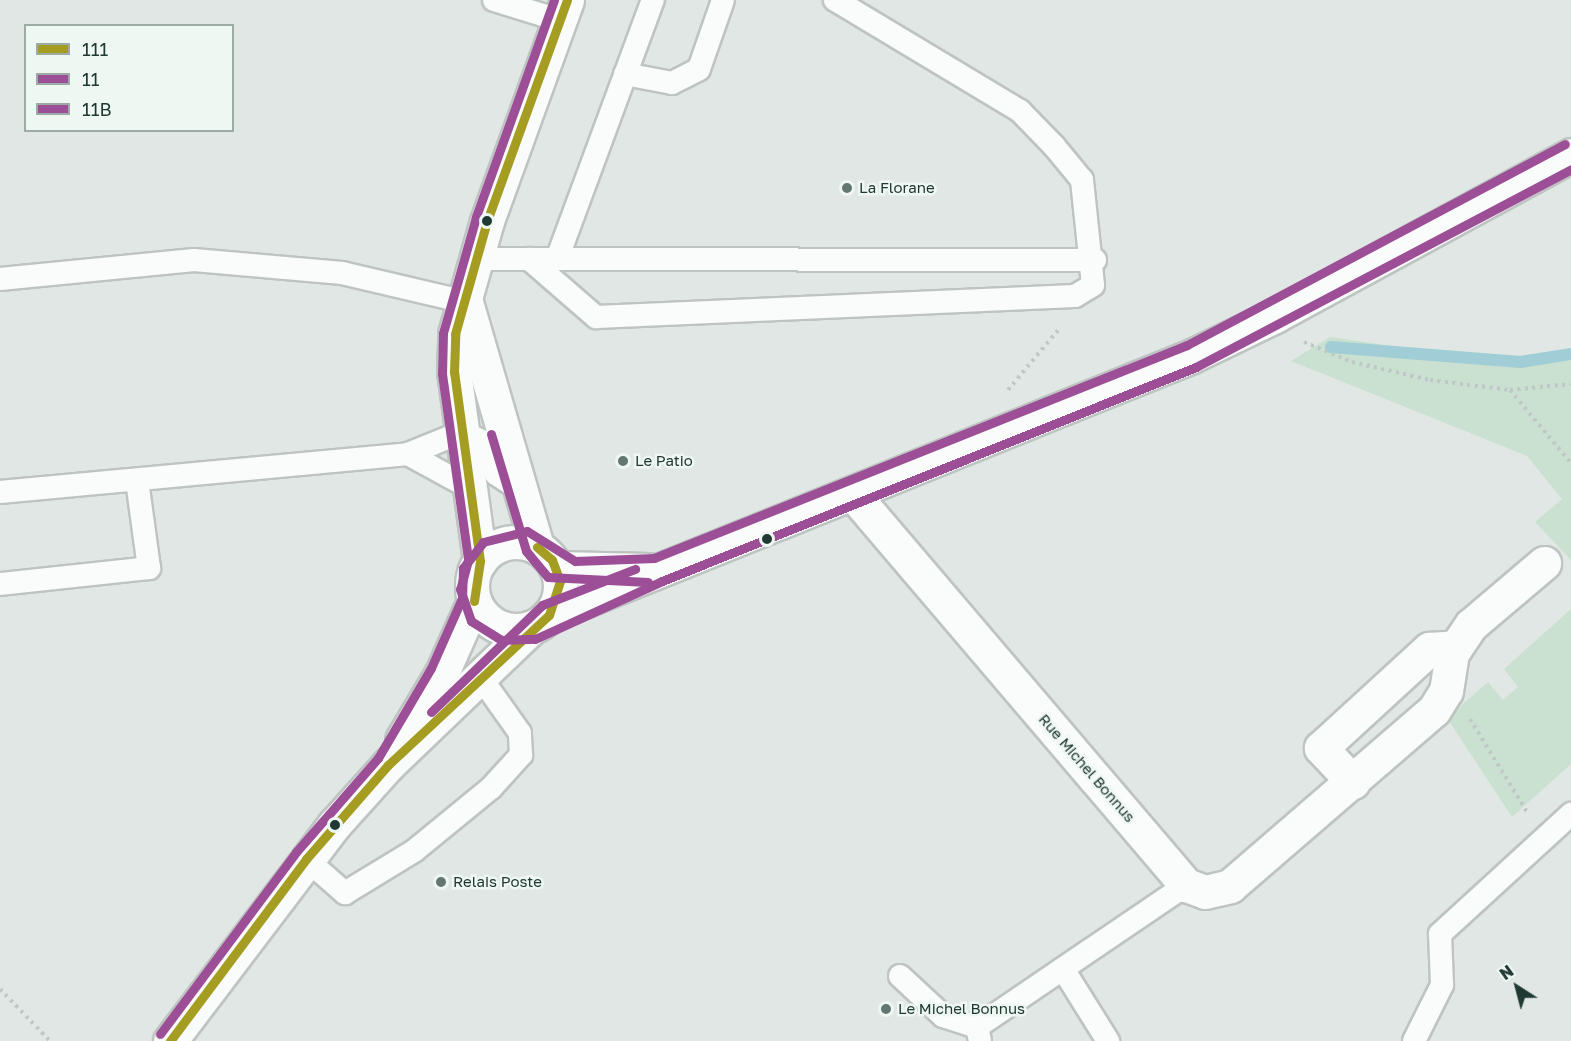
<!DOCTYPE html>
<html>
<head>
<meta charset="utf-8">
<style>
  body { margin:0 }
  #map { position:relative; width:1571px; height:1041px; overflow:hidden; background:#e1e7e4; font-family:"Golos Text",sans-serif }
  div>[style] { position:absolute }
  .green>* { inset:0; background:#cae0d1 }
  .stream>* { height:12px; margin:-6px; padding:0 6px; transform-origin:6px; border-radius:6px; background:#a1ced6 }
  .path>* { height:4px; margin-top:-2px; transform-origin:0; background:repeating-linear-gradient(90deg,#bfc8c6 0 3px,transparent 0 7.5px) }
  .roads { filter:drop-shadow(2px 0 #bec4c1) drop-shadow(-2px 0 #bec4c1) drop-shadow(0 2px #bec4c1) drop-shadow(0 -2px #bec4c1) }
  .lane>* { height:22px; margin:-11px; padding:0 11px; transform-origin:11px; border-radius:11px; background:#fafbfb }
  .street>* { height:33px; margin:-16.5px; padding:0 16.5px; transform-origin:16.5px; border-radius:16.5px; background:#fafbfb }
  .secondary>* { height:33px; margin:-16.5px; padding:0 16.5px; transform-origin:16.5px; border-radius:16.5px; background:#fafbfb }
  .secondary>.ring { margin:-16.5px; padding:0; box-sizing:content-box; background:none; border:33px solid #fafbfb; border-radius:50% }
  .bus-1>* { height:9px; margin:-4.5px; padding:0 4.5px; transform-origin:4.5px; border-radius:4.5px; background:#a49d22 }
  .bus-2>* { height:9px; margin:-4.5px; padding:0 4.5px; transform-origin:4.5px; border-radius:4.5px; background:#9c4e96 }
  .bus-3>* { height:9px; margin:-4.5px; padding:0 4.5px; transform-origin:4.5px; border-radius:4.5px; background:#9c4e96 }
  .dots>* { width:16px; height:16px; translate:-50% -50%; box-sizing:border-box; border:3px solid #eff7f3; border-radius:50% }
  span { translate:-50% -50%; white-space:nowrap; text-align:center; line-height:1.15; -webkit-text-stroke:5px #eff7f3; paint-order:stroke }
  .poi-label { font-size:15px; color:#203933 }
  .left { translate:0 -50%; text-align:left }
  .street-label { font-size:15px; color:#203933 }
  .legend { position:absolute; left:24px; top:24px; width:210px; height:108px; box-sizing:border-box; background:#eff7f3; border:2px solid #9caba6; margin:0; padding:8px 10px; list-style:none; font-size:18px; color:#203933 }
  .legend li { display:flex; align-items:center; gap:12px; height:30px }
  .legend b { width:30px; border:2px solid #9caba6 }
  .north { position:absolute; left:1487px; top:957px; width:60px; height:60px; -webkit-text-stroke:4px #eff7f3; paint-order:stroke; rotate:324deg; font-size:16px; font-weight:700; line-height:24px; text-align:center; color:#203933 }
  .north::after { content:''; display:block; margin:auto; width:21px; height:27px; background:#203933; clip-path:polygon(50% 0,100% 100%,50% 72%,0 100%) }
</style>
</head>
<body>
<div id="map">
  <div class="green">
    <div style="clip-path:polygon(1330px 337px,1524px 365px,1571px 357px,1571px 560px,1535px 522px,1562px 499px,1527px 456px,1291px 361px)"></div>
    <div style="clip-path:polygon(1571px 609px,1571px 764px,1512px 817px,1447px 718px,1488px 682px,1503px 700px,1518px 687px,1504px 669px)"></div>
  </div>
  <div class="stream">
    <div style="left:1331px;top:347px;width:190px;rotate:4.5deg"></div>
    <div style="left:1520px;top:362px;width:52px;rotate:-8.9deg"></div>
  </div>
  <div class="path">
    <div style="left:1304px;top:342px;width:52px;rotate:22.6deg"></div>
    <div style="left:1352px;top:362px;width:80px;rotate:13deg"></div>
    <div style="left:1430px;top:380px;width:81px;rotate:7.1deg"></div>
    <div style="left:1510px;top:390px;width:61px;rotate:-5.6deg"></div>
    <div style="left:1008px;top:390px;width:80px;rotate:-50.1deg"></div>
    <div style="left:1510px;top:390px;width:95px;rotate:50.1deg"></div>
    <div style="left:1470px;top:719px;width:109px;rotate:58.5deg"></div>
    <div style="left:0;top:989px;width:72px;rotate:46.1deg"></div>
  </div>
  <div class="roads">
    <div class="lane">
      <div style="left:494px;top:0;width:68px;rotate:17.1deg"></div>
      <div style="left:625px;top:74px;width:48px;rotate:10.8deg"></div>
      <div style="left:672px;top:83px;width:30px;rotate:-27deg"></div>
      <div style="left:699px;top:69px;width:73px;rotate:-70.8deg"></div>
      <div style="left:475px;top:259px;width:620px;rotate:0.09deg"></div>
      <div style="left:529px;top:259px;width:89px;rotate:40.9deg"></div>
      <div style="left:596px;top:317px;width:479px;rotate:-2.5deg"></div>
      <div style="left:1075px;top:296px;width:21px;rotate:-31deg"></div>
      <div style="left:1093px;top:285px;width:106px;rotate:-96deg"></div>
      <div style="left:1082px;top:180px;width:44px;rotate:-129.5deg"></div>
      <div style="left:1054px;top:146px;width:49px;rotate:-134.2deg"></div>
      <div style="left:1020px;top:111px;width:216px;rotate:-149deg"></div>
      <div style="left:557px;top:259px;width:276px;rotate:-69.7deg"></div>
      <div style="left:0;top:279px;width:195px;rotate:-5.6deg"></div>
      <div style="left:194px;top:260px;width:149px;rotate:5deg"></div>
      <div style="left:342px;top:273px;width:127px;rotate:13.2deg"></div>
      <div style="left:408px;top:454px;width:71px;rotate:28.7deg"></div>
      <div style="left:0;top:492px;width:410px;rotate:-5.3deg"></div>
      <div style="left:408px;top:454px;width:58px;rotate:-22.2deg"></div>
      <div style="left:462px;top:432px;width:27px;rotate:24deg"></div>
      <div style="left:487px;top:443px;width:32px;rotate:74deg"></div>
      <div style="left:496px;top:474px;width:24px;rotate:33deg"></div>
      <div style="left:0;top:584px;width:150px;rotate:-6.1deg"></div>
      <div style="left:149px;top:568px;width:89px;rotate:-97.8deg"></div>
      <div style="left:306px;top:859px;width:52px;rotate:41.1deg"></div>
      <div style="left:345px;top:893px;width:81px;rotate:-31.3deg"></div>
      <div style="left:414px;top:851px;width:99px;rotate:-39.3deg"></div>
      <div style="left:491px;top:788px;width:45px;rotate:-47.7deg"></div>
      <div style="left:521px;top:755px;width:22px;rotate:-93deg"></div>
      <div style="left:520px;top:733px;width:67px;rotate:-125.3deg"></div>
      <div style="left:1063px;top:969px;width:85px;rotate:58deg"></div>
      <div style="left:900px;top:976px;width:59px;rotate:42.9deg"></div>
      <div style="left:943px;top:1016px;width:36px;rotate:18deg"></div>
      <div style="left:980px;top:1041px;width:14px;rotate:-102deg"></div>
      <div style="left:977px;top:1027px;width:253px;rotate:-34.2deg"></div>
      <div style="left:1414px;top:1041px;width:63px;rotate:-63.4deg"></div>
      <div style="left:1442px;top:985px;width:51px;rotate:-92.2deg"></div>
      <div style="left:1440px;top:934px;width:178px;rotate:-42.5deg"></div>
    </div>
    <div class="street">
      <div style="left:853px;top:494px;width:514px;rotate:49.58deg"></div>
      <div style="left:1186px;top:885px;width:20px;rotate:20deg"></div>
      <div style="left:1205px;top:892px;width:26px;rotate:-13deg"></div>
      <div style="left:1230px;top:886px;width:269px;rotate:-40.8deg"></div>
      <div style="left:1434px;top:710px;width:22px;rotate:-58deg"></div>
      <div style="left:1446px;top:691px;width:38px;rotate:-81deg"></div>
      <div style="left:1452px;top:653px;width:34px;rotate:-56deg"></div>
      <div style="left:1471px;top:625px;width:96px;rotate:-40.3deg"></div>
      <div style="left:1353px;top:782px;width:47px;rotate:-133.3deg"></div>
      <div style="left:1321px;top:748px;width:147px;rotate:-42.5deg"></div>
      <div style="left:1429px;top:649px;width:27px;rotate:-4deg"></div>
    </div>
    <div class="secondary">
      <div style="left:466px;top:302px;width:255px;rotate:73.8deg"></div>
      <div class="ring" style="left:472px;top:542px;width:55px;height:55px"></div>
      <div style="left:480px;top:561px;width:191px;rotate:-97.8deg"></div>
      <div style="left:454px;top:372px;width:38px;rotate:-88deg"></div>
      <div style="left:455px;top:334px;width:117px;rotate:-74.2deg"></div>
      <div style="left:487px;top:221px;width:235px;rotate:-70.1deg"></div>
      <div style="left:556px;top:568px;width:93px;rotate:1.2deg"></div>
      <div style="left:549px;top:615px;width:693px;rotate:-21.94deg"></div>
      <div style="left:1192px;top:356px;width:92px;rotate:-25.7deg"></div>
      <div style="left:1275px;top:316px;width:337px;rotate:-28.5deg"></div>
      <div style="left:402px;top:740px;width:78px;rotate:-59.2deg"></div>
      <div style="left:442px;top:673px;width:79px;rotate:-66deg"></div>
      <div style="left:170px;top:1041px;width:271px;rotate:-52.8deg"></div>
      <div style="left:334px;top:825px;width:81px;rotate:-48deg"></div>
      <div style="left:388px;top:765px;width:198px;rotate:-43.8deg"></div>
    </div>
  </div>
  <div class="bus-1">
    <div style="left:474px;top:601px;width:40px;rotate:-81.5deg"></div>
    <div style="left:480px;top:561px;width:191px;rotate:-97.8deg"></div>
    <div style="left:454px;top:372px;width:38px;rotate:-88deg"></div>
    <div style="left:455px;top:334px;width:117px;rotate:-74.2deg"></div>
    <div style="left:487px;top:221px;width:235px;rotate:-70.1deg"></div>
    <div style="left:170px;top:1041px;width:227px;rotate:-53.2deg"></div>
    <div style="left:306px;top:859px;width:125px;rotate:-48.9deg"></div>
    <div style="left:388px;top:765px;width:220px;rotate:-43deg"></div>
    <div style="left:549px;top:615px;width:36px;rotate:-72deg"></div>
    <div style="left:560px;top:581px;width:22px;rotate:-111deg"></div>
    <div style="left:552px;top:560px;width:20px;rotate:-139deg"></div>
  </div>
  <div class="bus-2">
    <div style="left:554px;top:0;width:231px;rotate:109.8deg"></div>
    <div style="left:476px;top:217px;width:121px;rotate:105.9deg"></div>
    <div style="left:443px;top:333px;width:41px;rotate:91.4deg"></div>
    <div style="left:442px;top:374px;width:188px;rotate:82deg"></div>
    <div style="left:468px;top:560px;width:30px;rotate:105deg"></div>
    <div style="left:460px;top:589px;width:34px;rotate:71deg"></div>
    <div style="left:471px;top:621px;width:36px;rotate:32deg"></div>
    <div style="left:501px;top:640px;width:34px;rotate:-2deg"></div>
    <div style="left:535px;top:639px;width:140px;rotate:-24.5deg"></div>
    <div style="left:662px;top:581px;width:575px;rotate:-21.84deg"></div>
    <div style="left:1196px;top:367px;width:424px;rotate:-27.8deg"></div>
    <div style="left:491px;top:434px;width:122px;rotate:73.3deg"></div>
    <div style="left:526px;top:551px;width:34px;rotate:50deg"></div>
    <div style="left:548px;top:577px;width:100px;rotate:2.9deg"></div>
  </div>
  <div class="bus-3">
    <div style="left:431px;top:712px;width:154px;rotate:-43.9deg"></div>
    <div style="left:542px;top:605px;width:100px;rotate:-21.2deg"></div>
    <div style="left:160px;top:1034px;width:227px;rotate:-53.2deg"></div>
    <div style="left:296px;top:852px;width:125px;rotate:-48.9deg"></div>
    <div style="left:378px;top:758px;width:104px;rotate:-59.5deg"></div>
    <div style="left:431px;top:668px;width:77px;rotate:-66.1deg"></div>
    <div style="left:462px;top:598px;width:30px;rotate:-88deg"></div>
    <div style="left:463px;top:568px;width:33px;rotate:-52deg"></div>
    <div style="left:483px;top:542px;width:45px;rotate:-14deg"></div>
    <div style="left:527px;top:531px;width:57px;rotate:32deg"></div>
    <div style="left:575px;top:561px;width:79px;rotate:-2.2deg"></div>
    <div style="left:654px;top:558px;width:574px;rotate:-21.78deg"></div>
    <div style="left:1187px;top:345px;width:428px;rotate:-28deg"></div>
  </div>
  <div class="dots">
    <div style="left:847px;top:188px;background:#647671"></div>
    <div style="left:487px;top:221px;background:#203933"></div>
    <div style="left:623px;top:461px;background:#647671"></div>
    <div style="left:767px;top:539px;background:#203933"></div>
    <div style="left:335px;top:825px;background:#203933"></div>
    <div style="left:441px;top:882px;background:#647671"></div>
    <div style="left:886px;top:1009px;background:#647671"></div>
  </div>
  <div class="poi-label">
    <span class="left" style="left:859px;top:188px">La Florane</span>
    <span class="left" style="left:635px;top:461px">Le Patio</span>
    <span class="left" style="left:453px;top:882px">Relais Poste</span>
    <span class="left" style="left:898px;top:1009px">Le Michel Bonnus</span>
  </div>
  <div class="street-label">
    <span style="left:1087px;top:768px;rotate:49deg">Rue Michel Bonnus</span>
  </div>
  <ul class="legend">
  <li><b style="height:8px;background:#a49d22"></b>111</li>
  <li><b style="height:8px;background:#9c4e96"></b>11</li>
  <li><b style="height:8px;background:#9c4e96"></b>11B</li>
  </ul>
  <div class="north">N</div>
</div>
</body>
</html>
